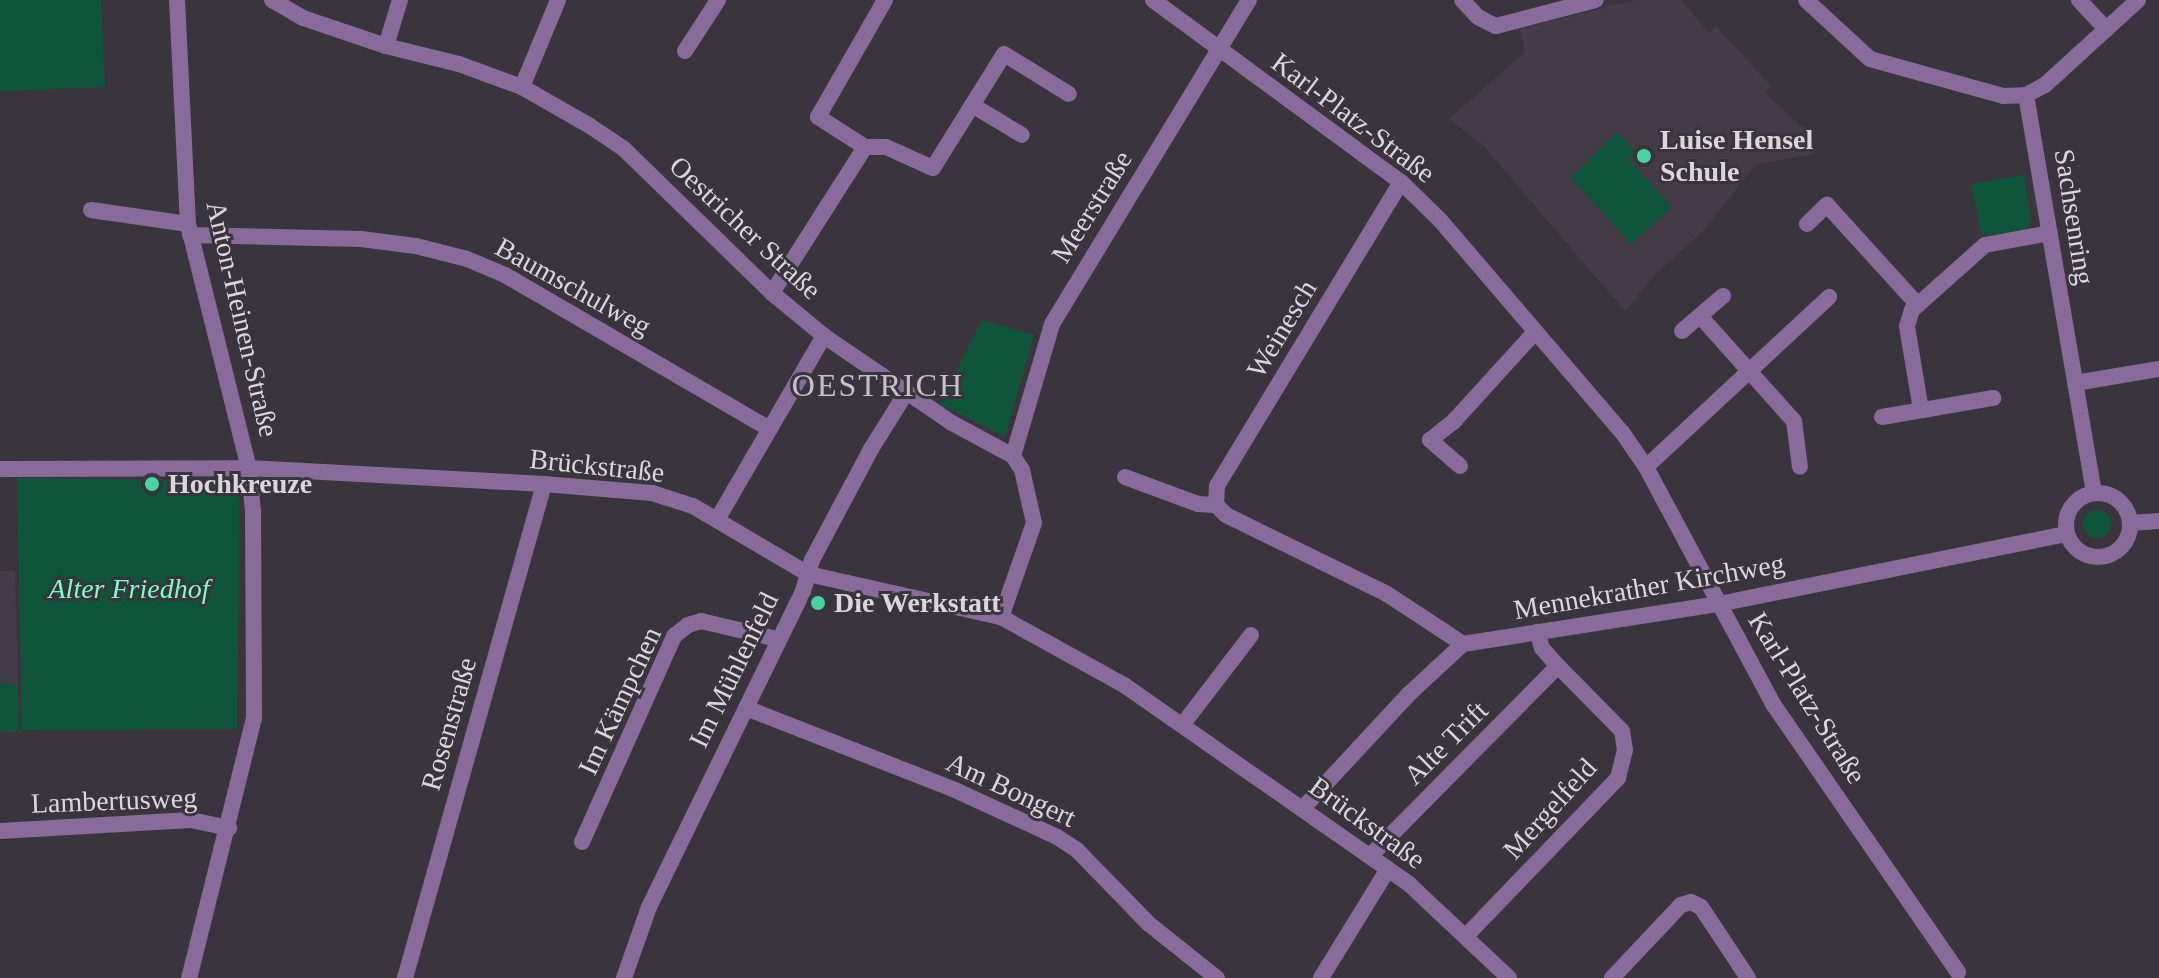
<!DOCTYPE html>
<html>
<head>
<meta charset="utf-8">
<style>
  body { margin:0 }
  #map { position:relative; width:2159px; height:978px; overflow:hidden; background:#3a353d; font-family:Georgia,serif }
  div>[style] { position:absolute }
  .built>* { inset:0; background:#453c4a }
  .green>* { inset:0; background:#0e553c }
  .round { border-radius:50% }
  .minor>* { height:16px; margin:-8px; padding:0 8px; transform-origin:8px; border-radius:8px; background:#886b9a }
  .minor>.ring { margin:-8px; padding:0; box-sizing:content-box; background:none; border:16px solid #886b9a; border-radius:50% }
  .dots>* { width:22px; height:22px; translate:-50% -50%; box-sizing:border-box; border:4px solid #3a353d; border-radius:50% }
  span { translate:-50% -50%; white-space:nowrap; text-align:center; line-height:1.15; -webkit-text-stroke:6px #3a353d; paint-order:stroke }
  .street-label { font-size:28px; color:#dad7dc }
  .poi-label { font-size:28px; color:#dad7dc; font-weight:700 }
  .left { translate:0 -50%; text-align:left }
  .park-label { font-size:28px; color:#7afec6; font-style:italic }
  .quarter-label { font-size:32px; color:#c7c0cb; letter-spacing:2px }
</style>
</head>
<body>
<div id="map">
  <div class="built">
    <div style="clip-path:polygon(1635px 0,1681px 0,1709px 33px,1716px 27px,1771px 86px,1765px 93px,1812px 136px,1813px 154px,1755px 165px,1705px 229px,1653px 277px,1625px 311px,1482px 144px,1449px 119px,1525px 52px,1520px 29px)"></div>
    <div style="clip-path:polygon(0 571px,15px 571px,19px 731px,0 732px)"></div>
  </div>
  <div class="green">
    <div style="clip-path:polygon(0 0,101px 0,105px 87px,0 91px)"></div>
    <div style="clip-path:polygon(1617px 132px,1636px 152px,1628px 159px,1672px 207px,1631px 244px,1571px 178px)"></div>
    <div style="clip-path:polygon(2024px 175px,2031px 222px,2026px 231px,1982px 236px,1971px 184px)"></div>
    <div style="clip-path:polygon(982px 320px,1034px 335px,1005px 437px,940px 404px)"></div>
    <div style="clip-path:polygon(17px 478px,240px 481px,237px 729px,22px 730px)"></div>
    <div class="round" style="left:2083px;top:510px;width:28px;height:28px"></div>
    <div style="clip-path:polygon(0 677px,2px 684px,18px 684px,19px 731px,0 732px)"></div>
  </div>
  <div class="minor">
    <div style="left:177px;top:0;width:224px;rotate:87.2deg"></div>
    <div style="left:188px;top:224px;width:252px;rotate:76deg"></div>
    <div style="left:249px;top:468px;width:44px;rotate:84.8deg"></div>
    <div style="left:253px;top:512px;width:206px;rotate:89.7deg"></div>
    <div style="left:254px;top:718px;width:268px;rotate:104deg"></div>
    <div style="left:272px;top:0;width:36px;rotate:30deg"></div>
    <div style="left:303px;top:18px;width:88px;rotate:18.6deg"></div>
    <div style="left:386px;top:46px;width:75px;rotate:13.9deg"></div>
    <div style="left:459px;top:64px;width:67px;rotate:20.1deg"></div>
    <div style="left:522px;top:87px;width:78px;rotate:29.8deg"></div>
    <div style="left:590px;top:126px;width:41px;rotate:34.1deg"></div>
    <div style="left:624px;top:149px;width:206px;rotate:44.2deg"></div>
    <div style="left:772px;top:293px;width:67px;rotate:39.6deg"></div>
    <div style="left:824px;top:336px;width:155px;rotate:34.2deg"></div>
    <div style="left:952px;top:423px;width:69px;rotate:28.4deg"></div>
    <div style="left:1013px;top:456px;width:17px;rotate:57deg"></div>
    <div style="left:1022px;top:470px;width:54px;rotate:77.2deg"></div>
    <div style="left:1034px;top:523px;width:100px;rotate:109.3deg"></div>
    <div style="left:1153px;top:0;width:308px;rotate:36.3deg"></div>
    <div style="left:1401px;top:182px;width:54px;rotate:44.3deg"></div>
    <div style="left:1440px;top:220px;width:279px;rotate:49.4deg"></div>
    <div style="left:1622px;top:432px;width:42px;rotate:55.6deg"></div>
    <div style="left:1646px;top:467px;width:269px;rotate:61.8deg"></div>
    <div style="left:1773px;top:704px;width:326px;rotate:55.4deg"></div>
    <div style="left:1462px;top:0;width:23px;rotate:47deg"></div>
    <div style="left:1478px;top:17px;width:20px;rotate:27deg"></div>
    <div style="left:1496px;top:26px;width:103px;rotate:-14.6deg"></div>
    <div style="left:1806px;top:0;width:87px;rotate:42.7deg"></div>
    <div style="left:1870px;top:59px;width:138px;rotate:15.5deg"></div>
    <div style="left:2003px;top:96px;width:23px;rotate:-2deg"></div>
    <div style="left:2026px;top:95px;width:21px;rotate:-28deg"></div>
    <div style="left:2045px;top:85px;width:126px;rotate:-42.4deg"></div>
    <div style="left:2079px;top:0;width:40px;rotate:47deg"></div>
    <div style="left:386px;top:46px;width:48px;rotate:-73.1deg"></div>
    <div style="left:685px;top:51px;width:61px;rotate:-57.1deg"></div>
    <div style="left:522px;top:87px;width:94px;rotate:-67.5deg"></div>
    <div style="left:2026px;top:95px;width:404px;rotate:80.3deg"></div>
    <div style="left:972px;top:105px;width:58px;rotate:31deg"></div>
    <div style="left:865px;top:147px;width:21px"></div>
    <div style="left:886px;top:147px;width:51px;rotate:24.1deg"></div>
    <div style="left:933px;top:168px;width:134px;rotate:-58.1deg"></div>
    <div style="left:1004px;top:54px;width:76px;rotate:31.6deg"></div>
    <div style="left:1401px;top:182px;width:355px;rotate:121.2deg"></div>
    <div style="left:1217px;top:486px;width:19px;rotate:93deg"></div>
    <div style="left:1216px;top:505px;width:14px;rotate:45deg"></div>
    <div style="left:1226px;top:515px;width:179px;rotate:26.1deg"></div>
    <div style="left:1387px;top:594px;width:91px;rotate:33.3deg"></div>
    <div style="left:91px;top:210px;width:98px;rotate:8.2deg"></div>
    <div style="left:1807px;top:224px;width:28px;rotate:-44deg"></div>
    <div style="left:1827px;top:205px;width:135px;rotate:47.7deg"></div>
    <div style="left:190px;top:235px;width:171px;rotate:1.3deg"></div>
    <div style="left:361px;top:239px;width:55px;rotate:7.3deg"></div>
    <div style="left:416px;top:246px;width:53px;rotate:14.3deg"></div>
    <div style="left:467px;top:259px;width:41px;rotate:22.8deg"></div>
    <div style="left:505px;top:275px;width:306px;rotate:30.2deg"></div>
    <div style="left:772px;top:293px;width:173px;rotate:-57.5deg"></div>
    <div style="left:865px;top:147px;width:56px;rotate:-147.4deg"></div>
    <div style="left:818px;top:117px;width:135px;rotate:-60.2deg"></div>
    <div style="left:1700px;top:316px;width:141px;rotate:48.2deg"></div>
    <div style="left:1794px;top:421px;width:46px;rotate:82.6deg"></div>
    <div style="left:1682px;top:331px;width:54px;rotate:-40.5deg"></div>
    <div style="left:2075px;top:383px;width:85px;rotate:-9.5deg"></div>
    <div style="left:1921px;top:410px;width:85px;rotate:-99.5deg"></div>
    <div style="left:1907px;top:326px;width:17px;rotate:-73deg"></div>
    <div style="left:1912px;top:310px;width:98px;rotate:-41.7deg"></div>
    <div style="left:1985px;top:245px;width:66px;rotate:-10.5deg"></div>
    <div style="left:1882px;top:417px;width:113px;rotate:-9.7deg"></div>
    <div style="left:1013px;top:456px;width:138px;rotate:-73.5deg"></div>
    <div style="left:1052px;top:324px;width:379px;rotate:-58.7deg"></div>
    <div style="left:1460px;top:466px;width:40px;rotate:-139deg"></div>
    <div style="left:1430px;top:440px;width:31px;rotate:-38deg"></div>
    <div style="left:1454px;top:421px;width:120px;rotate:-47.7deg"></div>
    <div style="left:1646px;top:467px;width:250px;rotate:-42.9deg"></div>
    <div style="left:0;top:469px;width:249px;rotate:-0.2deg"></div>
    <div style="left:249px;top:468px;width:295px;rotate:3.1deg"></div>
    <div style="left:544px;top:484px;width:108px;rotate:4.8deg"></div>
    <div style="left:652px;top:493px;width:43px;rotate:17.6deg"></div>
    <div style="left:693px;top:506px;width:134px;rotate:30.6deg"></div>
    <div style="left:808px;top:574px;width:198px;rotate:12.6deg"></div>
    <div style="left:1001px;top:617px;width:141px;rotate:28.9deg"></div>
    <div style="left:1124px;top:685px;width:348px;rotate:34.9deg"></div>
    <div style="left:1409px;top:884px;width:137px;rotate:43.2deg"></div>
    <div style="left:1125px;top:477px;width:78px;rotate:20.3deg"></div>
    <div style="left:1198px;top:504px;width:18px;rotate:3deg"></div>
    <div class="ring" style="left:2066px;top:493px;width:48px;height:48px"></div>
    <div style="left:718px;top:518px;width:211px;rotate:-59.8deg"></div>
    <div style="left:2130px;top:523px;width:29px;rotate:-4deg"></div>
    <div style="left:746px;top:708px;width:225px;rotate:21.4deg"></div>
    <div style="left:955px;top:790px;width:112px;rotate:24.7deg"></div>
    <div style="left:1057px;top:837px;width:24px;rotate:33deg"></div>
    <div style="left:1077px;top:850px;width:103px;rotate:45.8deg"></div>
    <div style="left:1149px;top:924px;width:87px;rotate:38.5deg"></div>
    <div style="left:1183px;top:724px;width:112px;rotate:-52.6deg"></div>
    <div style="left:1303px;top:808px;width:157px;rotate:-47.1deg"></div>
    <div style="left:1410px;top:693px;width:72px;rotate:-42.8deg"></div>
    <div style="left:1463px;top:644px;width:259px;rotate:-8.9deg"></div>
    <div style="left:1719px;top:604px;width:355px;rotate:-11.4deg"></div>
    <div style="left:0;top:831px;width:191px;rotate:-3.3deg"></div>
    <div style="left:191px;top:820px;width:39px;rotate:12deg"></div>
    <div style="left:582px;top:842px;width:226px;rotate:-65.9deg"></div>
    <div style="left:674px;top:636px;width:18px;rotate:-38deg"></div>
    <div style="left:688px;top:625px;width:14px;rotate:-17deg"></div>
    <div style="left:701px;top:621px;width:78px;rotate:13.3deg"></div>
    <div style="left:1370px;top:856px;width:267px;rotate:-45.3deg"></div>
    <div style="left:1466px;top:936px;width:219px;rotate:-46.1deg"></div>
    <div style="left:1618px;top:778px;width:29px;rotate:-76deg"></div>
    <div style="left:1625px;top:750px;width:19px;rotate:-99deg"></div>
    <div style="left:1622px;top:731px;width:91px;rotate:-134.6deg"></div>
    <div style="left:1558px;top:666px;width:24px;rotate:-132deg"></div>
    <div style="left:1542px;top:648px;width:17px;rotate:-107deg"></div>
    <div style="left:405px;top:978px;width:513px;rotate:-74.28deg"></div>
    <div style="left:624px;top:978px;width:75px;rotate:-70.6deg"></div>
    <div style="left:649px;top:907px;width:352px;rotate:-64deg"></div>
    <div style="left:803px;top:591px;width:32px;rotate:-74deg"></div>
    <div style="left:812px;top:560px;width:126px;rotate:-62deg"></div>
    <div style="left:871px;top:449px;width:66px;rotate:-58deg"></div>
    <div style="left:1321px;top:978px;width:128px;rotate:-58.4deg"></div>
    <div style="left:1612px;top:978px;width:100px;rotate:-46.6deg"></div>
    <div style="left:1681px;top:905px;width:10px;rotate:-17deg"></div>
    <div style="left:1691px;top:902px;width:11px;rotate:27deg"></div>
    <div style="left:1701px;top:907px;width:85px;rotate:56.5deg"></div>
  </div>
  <div class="dots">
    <div style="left:1644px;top:156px;background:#47d49e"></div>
    <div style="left:152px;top:484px;background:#47d49e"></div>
    <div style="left:818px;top:603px;background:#47d49e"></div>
  </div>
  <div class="street-label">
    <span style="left:1353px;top:118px;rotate:37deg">Karl-Platz-Straße</span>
    <span style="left:1092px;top:207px;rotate:-58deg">Meerstraße</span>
    <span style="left:2074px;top:217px;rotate:81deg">Sachsenring</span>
    <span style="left:745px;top:228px;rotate:43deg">Oestricher Straße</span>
    <span style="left:573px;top:287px;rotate:29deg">Baumschulweg</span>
    <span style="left:242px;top:319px;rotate:77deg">Anton-Heinen-Straße</span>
    <span style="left:1282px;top:329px;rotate:-59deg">Weinesch</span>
    <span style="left:597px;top:466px;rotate:6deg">Brückstraße</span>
    <span style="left:1649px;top:587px;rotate:-10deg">Mennekrather Kirchweg</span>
    <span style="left:734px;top:670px;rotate:-64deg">Im Mühlenfeld</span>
    <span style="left:1807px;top:698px;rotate:58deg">Karl-Platz-Straße</span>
    <span style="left:620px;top:701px;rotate:-65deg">Im Kämpchen</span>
    <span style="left:449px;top:724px;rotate:-74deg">Rosenstraße</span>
    <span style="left:1446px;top:743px;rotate:-45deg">Alte Trift</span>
    <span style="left:1011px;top:790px;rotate:25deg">Am Bongert</span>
    <span style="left:114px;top:801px;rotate:-2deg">Lambertusweg</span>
    <span style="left:1550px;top:809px;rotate:-48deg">Mergelfeld</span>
    <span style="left:1367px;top:823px;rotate:36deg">Brückstraße</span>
  </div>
  <div class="poi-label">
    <span class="left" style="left:1660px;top:156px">Luise Hensel<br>Schule</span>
    <span class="left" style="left:168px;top:484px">Hochkreuze</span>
    <span class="left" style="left:834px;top:603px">Die Werkstatt</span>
  </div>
  <div class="park-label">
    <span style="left:129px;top:589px">Alter Friedhof</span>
  </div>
  <div class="quarter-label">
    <span style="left:878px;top:385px">OESTRICH</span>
  </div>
</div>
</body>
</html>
